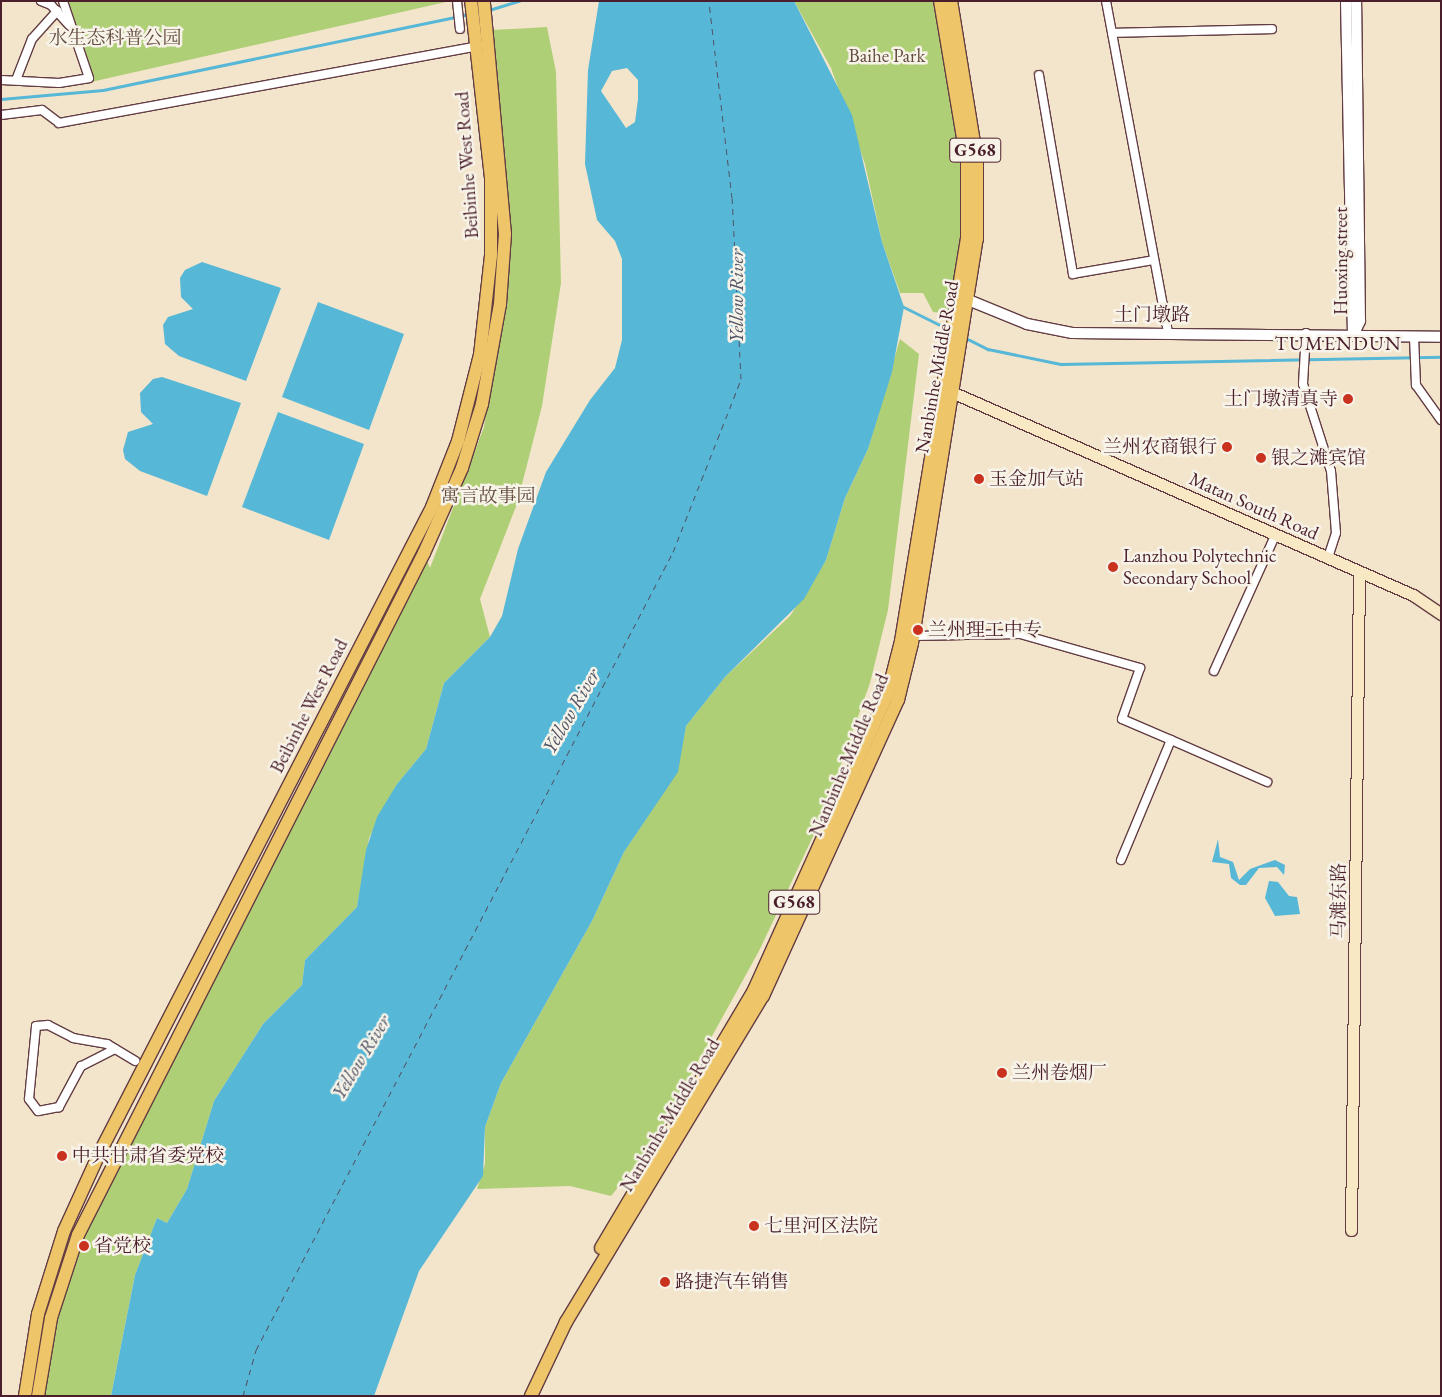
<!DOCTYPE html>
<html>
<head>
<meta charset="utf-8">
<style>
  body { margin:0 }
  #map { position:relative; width:1442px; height:1397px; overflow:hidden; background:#f3e5cc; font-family:"EB Garamond","Noto Serif SC",serif }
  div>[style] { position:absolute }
  .green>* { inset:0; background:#afcf77 }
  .water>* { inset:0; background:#57b7d6 }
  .stream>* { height:2.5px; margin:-1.25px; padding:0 1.25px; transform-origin:1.25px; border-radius:1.25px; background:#57b7d6 }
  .ferry>* { height:1px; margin-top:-0.5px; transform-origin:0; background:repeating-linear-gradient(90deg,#4f5467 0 6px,transparent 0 11px) }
  .roads { filter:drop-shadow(1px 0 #633d43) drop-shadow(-1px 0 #633d43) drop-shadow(0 1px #633d43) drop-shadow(0 -1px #633d43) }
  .minor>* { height:8px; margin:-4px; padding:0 4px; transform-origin:4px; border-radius:4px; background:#fff }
  .tertiary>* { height:10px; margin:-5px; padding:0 5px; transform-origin:5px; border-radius:5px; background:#fff }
  .secondary>* { height:11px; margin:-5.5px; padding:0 5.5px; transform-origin:5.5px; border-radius:5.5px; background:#f8e8c3 }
  .primary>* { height:12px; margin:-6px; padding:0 6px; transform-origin:6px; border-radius:6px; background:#eec569 }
  .trunk>* { height:12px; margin:-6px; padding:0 6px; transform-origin:6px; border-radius:6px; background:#eec569 }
  .dots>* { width:14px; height:14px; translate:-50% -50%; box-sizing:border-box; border:2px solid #f7f3e8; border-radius:50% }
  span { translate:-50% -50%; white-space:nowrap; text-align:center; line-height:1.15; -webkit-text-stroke:5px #f7f3e8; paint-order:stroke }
  .shield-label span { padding:1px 4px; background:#f7f3e8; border:1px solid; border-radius:4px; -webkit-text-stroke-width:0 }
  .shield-label { font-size:18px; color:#4a1f2b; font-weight:700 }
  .park-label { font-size:19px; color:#634b3e }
  .street-label { font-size:19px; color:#4a1f2b }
  .poi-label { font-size:19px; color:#4a1f2b }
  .right { translate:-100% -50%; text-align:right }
  .left { translate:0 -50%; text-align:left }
  .water-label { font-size:20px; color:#4f5467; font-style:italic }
  .neighbourhood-label { font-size:20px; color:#4a1f2b; letter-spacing:1px }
  .frame { position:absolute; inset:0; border:2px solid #4a1f2b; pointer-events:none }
</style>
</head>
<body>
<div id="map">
  <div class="green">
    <div style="clip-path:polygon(65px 1px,446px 1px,446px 2px,91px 82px)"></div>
    <div style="clip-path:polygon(794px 1px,934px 1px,962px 177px,960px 246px,949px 314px,933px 312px,923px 293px,900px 293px,882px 242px,865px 164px,831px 68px)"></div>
    <div style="clip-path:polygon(547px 27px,556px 72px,561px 283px,542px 406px,517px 504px,480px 599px,490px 637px,444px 683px,426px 749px,397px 784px,369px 838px,357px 907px,305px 960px,302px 985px,263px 1024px,214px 1101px,187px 1189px,167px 1223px,157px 1218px,135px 1275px,111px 1396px,38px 1396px,78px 1235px,424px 553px,430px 568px,484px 427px,511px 255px,493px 30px)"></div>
    <div style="clip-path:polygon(900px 339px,919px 354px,888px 610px,870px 683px,823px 815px,759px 951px,652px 1145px,611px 1196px,570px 1186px,477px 1189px,485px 1164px,485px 1127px,501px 1083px,592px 921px,624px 852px,677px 772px,686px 726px,725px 677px,790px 616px,826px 560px,845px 498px,868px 449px)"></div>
  </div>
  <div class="water">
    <div style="clip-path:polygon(evenodd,599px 1px,794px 1px,852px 115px,882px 242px,904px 307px,892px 372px,868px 449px,845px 498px,826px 560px,804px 599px,725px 677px,686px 726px,678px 772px,624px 852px,592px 921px,501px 1083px,485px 1127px,483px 1176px,419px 1271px,374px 1396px,111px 1396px,135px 1275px,157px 1218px,167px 1223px,187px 1189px,214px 1101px,263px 1024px,302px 985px,305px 960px,357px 907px,366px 850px,377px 817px,397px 784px,426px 749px,444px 683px,490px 637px,502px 616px,518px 549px,546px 472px,590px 400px,615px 368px,622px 340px,622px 259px,615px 241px,597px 220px,585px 164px,588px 70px,599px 1px,627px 68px,638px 80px,638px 99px,635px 122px,626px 128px,601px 91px,612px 71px,627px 68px)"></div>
    <div style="clip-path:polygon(202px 262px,281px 288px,246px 381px,179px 356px,165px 344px,163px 325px,168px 317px,193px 309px,181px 297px,180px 278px,185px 270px)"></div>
    <div style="clip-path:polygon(318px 302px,404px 334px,369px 430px,282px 397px)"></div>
    <div style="clip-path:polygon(162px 377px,241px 403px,207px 496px,140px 471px,125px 459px,123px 450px,128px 432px,153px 424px,141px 412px,140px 393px,153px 379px)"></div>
    <div style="clip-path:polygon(278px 412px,364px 444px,329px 540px,242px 507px)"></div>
    <div style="clip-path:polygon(1218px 839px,1220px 857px,1233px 862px,1239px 880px,1250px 869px,1275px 860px,1285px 865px,1284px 875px,1277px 867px,1259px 868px,1246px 885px,1240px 885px,1231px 878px,1229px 864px,1212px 862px)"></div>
    <div style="clip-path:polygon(1269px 881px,1278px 882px,1289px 896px,1297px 897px,1300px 914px,1275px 916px,1265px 898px)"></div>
  </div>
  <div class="stream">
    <div style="left:489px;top:10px;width:31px;rotate:-17deg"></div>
    <div style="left:1px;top:99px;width:102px;rotate:-5deg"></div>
    <div style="left:103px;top:90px;width:374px;rotate:-11.7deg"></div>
    <div style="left:902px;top:306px;width:51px;rotate:26.6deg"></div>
    <div style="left:964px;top:337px;width:27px;rotate:27deg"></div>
    <div style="left:988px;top:349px;width:75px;rotate:11.6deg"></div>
    <div style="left:1061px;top:364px;width:380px;rotate:-1.1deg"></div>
  </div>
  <div class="ferry">
    <div style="left:243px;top:1396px;width:48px;rotate:-74.2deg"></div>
    <div style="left:256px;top:1350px;width:900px;rotate:-62.41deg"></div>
    <div style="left:673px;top:552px;width:186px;rotate:-68.5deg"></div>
    <div style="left:741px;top:379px;width:181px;rotate:-92.8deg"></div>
    <div style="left:732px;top:198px;width:198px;rotate:-96.7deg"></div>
  </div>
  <div class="roads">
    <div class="minor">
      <div style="left:41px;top:1px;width:11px;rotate:22deg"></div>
      <div style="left:51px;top:5px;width:27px;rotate:48deg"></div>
      <div style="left:457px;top:1px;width:28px;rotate:84deg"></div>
      <div style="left:1106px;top:1px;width:338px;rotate:79.4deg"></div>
      <div style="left:1112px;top:33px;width:160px;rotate:-1.4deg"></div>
      <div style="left:1039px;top:75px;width:202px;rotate:80.3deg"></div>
      <div style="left:1073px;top:274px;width:82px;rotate:-9.8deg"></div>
      <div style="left:1px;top:80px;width:58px;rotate:3deg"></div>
      <div style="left:59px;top:83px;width:30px;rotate:-9deg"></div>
      <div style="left:89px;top:78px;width:81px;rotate:-108.7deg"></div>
      <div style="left:16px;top:80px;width:44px;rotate:-68.7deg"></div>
      <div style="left:32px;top:39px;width:38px;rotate:-48deg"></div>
      <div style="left:1px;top:115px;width:41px;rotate:-7deg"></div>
      <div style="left:42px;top:110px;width:21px;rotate:37deg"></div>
      <div style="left:59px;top:123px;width:427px;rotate:-10.4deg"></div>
      <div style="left:1306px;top:333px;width:51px;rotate:93.4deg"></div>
      <div style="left:1303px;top:384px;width:91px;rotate:72.2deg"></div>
      <div style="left:1331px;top:471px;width:62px;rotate:85.4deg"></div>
      <div style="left:1336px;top:533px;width:25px;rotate:108deg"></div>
      <div style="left:1414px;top:337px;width:48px;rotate:87.6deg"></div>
      <div style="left:1416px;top:385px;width:43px;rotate:54.5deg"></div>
      <div style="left:913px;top:636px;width:107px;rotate:-1.1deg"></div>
      <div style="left:1020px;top:634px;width:125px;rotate:15.8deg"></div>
      <div style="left:1140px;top:668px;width:54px;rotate:109.4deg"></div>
      <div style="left:1122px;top:719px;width:53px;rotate:23.2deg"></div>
      <div style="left:1214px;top:671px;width:148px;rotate:-65.7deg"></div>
      <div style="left:1121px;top:860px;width:130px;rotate:-67.4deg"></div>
      <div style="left:1171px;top:740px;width:105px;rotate:23.6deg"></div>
      <div style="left:115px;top:1049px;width:38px;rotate:153deg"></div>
      <div style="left:81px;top:1066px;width:47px;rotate:118.2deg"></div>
      <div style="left:59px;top:1107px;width:21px;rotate:169deg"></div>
      <div style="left:38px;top:1111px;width:15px;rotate:-127deg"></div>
      <div style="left:29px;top:1099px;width:73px;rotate:-84.5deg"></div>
      <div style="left:36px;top:1026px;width:12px;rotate:-5deg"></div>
      <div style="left:48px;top:1025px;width:28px;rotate:27deg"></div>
      <div style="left:73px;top:1038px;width:35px;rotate:10deg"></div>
      <div style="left:107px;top:1044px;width:33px;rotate:31deg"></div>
    </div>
    <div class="tertiary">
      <div style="left:1346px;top:1px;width:335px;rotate:88.8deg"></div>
      <div style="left:961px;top:297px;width:71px;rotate:22.2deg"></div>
      <div style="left:1027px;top:324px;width:46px;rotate:11.3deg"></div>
      <div style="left:1072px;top:333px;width:369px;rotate:0.6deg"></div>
      <div style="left:1353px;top:336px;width:17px;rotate:-65deg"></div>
      <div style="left:1360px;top:321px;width:320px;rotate:-90.7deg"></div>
    </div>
    <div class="secondary">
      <div style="left:945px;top:389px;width:511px;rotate:23.76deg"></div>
      <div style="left:1413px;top:595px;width:34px;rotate:34deg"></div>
      <div style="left:1351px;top:1230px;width:658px;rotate:-89.3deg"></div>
    </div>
    <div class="primary">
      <div style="left:25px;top:1396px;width:83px;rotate:-81deg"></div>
      <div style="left:38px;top:1314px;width:87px;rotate:-72.6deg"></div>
      <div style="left:64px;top:1231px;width:87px;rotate:-65.5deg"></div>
      <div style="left:100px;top:1152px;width:725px;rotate:-62.76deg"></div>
      <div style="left:432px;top:507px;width:71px;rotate:-68.5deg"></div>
      <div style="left:458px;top:441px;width:89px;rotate:-75.7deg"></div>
      <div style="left:480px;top:355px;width:101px;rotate:-83.7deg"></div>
      <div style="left:491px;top:255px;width:77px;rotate:-90deg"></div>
      <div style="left:491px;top:178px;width:178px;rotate:-96.4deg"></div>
      <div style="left:38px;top:1396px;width:79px;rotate:-80.5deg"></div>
      <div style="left:51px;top:1318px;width:87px;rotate:-72deg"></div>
      <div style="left:78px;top:1235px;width:765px;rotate:-63.1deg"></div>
      <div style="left:424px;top:553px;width:93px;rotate:-65.9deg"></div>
      <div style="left:462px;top:468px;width:67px;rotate:-72.6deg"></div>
      <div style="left:482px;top:404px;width:102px;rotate:-79.8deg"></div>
      <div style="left:500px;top:304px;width:70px;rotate:-85.9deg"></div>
      <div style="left:505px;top:234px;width:234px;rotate:-95.2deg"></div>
    </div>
    <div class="trunk">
      <div style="left:601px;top:1248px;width:300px;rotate:-59.3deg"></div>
      <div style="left:754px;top:990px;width:323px;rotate:-65.7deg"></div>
      <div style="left:887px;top:696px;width:57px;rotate:-75.7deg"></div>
      <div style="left:901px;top:641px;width:408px;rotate:-80.7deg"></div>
      <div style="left:967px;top:238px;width:76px;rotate:-90deg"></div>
      <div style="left:967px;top:162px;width:163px;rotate:-99.5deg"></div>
      <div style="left:531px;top:1396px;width:82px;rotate:-64.7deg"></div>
      <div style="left:566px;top:1322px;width:381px;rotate:-58.9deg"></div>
      <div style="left:763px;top:996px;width:325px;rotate:-65.5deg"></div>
      <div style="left:898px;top:700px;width:59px;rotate:-76.2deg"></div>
      <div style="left:912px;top:643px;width:409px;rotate:-80.9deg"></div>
      <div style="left:977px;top:239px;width:78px;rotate:-90deg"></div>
      <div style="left:977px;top:161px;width:162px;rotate:-99.2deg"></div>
    </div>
  </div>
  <div class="dots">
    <div style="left:1348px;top:399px;background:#c8321e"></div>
    <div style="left:1227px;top:447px;background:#c8321e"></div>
    <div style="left:1261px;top:458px;background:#c8321e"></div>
    <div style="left:979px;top:479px;background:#c8321e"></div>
    <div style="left:1113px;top:567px;background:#c8321e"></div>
    <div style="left:918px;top:630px;background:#c8321e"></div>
    <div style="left:1002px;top:1073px;background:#c8321e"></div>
    <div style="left:62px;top:1156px;background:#c8321e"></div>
    <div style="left:754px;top:1226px;background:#c8321e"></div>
    <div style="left:84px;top:1246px;background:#c8321e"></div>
    <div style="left:665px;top:1282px;background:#c8321e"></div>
  </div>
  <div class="shield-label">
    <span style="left:975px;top:150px">G568</span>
    <span style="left:794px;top:902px">G568</span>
  </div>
  <div class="park-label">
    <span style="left:115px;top:38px">水生态科普公园</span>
    <span style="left:887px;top:56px">Baihe Park</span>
    <span style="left:488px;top:496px">寓言故事园</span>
  </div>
  <div class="street-label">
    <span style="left:467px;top:165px;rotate:-94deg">Beibinhe West Road</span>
    <span style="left:1341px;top:261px;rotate:-90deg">Huoxing street</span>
    <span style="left:1152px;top:315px">土门墩路</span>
    <span style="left:937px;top:367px;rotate:-80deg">Nanbinhe Middle Road</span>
    <span style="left:1254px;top:506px;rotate:24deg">Matan South Road</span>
    <span style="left:309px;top:706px;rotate:-63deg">Beibinhe West Road</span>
    <span style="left:849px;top:755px;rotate:-67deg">Nanbinhe Middle Road</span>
    <span style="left:1339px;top:901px;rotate:-90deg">马滩东路</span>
    <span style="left:670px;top:1115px;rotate:-59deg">Nanbinhe Middle Road</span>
  </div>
  <div class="poi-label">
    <span class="right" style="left:1338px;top:399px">土门墩清真寺</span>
    <span class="right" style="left:1217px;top:447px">兰州农商银行</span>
    <span class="left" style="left:1271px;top:458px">银之滩宾馆</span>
    <span class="left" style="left:989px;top:479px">玉金加气站</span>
    <span class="left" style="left:1123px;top:567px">Lanzhou Polytechnic<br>Secondary School</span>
    <span class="left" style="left:928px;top:630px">兰州理工中专</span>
    <span class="left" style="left:1012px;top:1073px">兰州卷烟厂</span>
    <span class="left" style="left:72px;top:1156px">中共甘肃省委党校</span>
    <span class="left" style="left:764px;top:1226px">七里河区法院</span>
    <span class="left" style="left:94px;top:1246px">省党校</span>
    <span class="left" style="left:675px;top:1282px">路捷汽车销售</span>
  </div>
  <div class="water-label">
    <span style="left:736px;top:296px;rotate:-90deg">Yellow River</span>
    <span style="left:571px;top:711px;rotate:-60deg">Yellow River</span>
    <span style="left:361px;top:1057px;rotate:-59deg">Yellow River</span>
  </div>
  <div class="neighbourhood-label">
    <span style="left:1338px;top:343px">TUMENDUN</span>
  </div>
  <div class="frame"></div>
</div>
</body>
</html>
